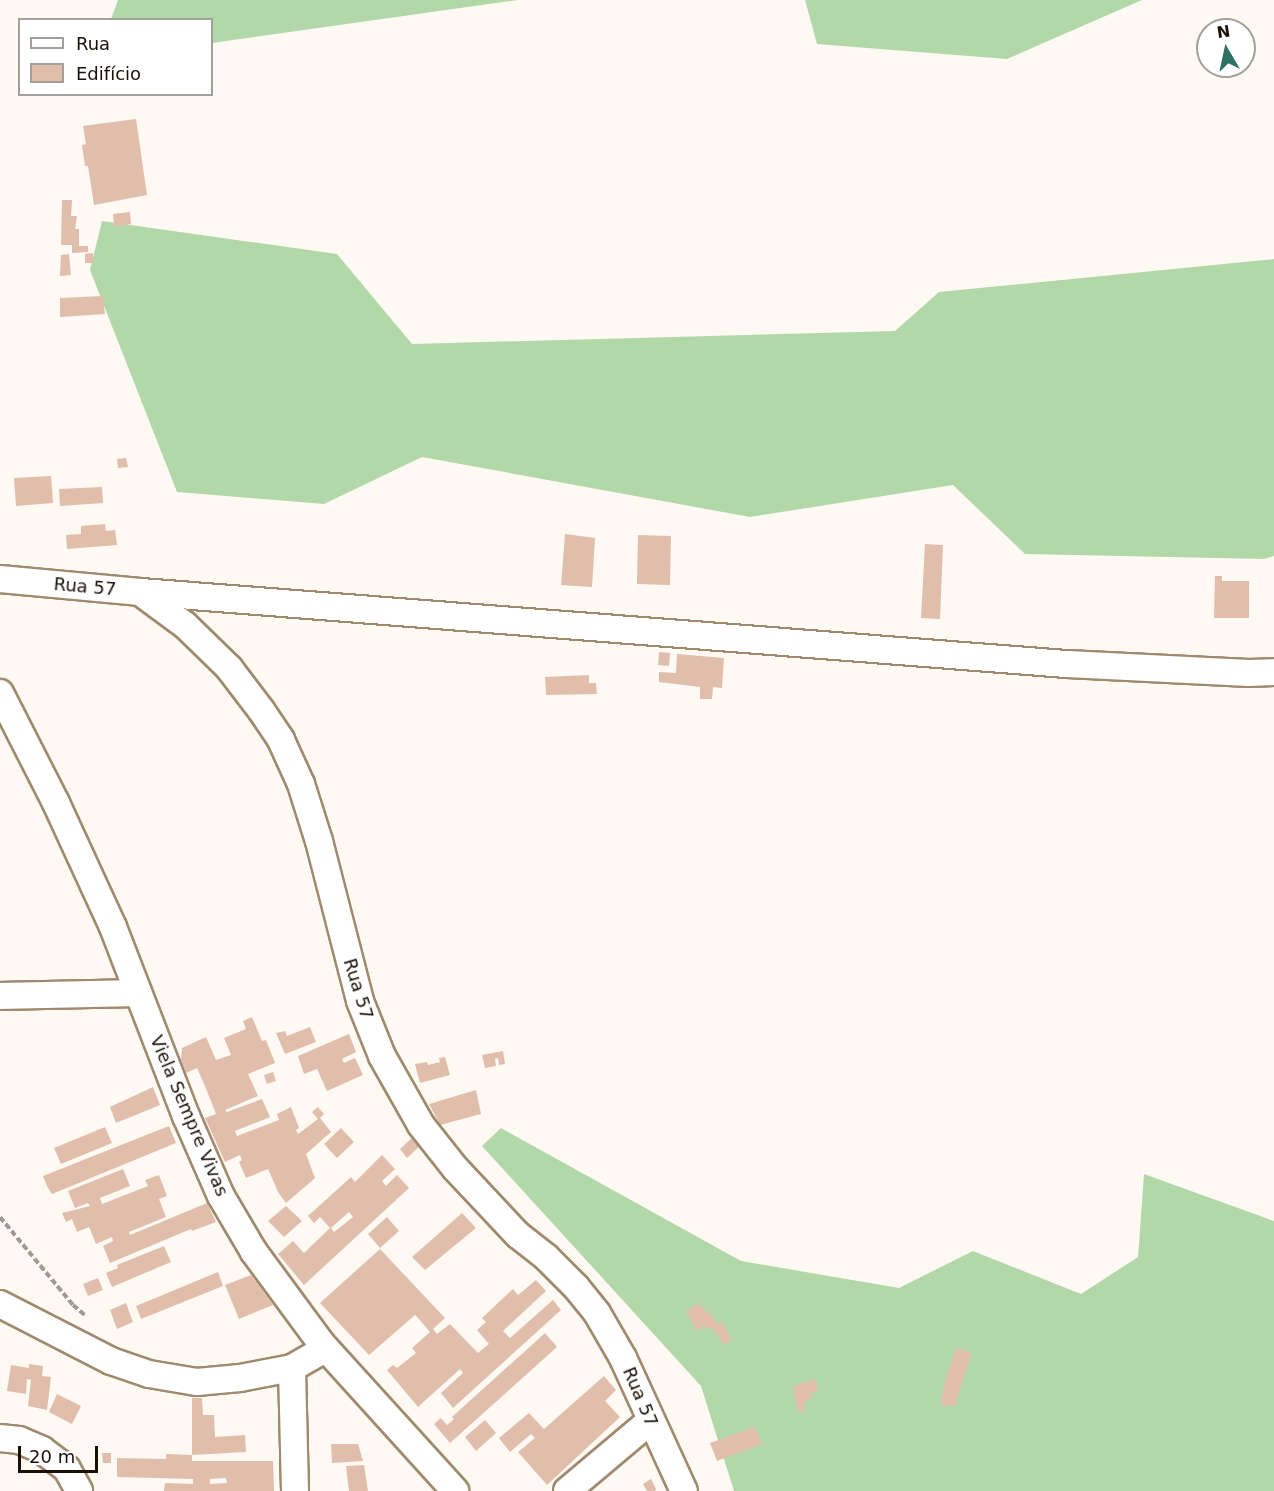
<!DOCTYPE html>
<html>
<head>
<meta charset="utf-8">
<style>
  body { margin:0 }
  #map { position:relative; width:1274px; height:1491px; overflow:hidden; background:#fef9f3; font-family:"DejaVu Sans",sans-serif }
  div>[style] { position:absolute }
  .forest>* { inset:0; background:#b2d8aa }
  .building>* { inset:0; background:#e1beab }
  .path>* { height:4px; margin-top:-2px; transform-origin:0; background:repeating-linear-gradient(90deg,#a19a92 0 6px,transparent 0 9px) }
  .roads { filter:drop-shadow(2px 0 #9f8a6d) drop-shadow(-2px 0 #9f8a6d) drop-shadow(0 2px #9f8a6d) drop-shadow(0 -2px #9f8a6d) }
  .minor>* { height:26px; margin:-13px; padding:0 13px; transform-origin:13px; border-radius:13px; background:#fff }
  span { translate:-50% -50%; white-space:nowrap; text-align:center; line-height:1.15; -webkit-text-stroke:4.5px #fff; paint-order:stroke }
  .street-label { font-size:18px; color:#191106 }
  .legend { position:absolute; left:18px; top:18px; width:195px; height:78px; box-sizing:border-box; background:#fff; border:2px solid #a3a09b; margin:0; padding:8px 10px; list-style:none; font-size:18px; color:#191106 }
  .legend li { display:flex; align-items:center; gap:12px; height:30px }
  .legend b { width:30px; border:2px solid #a3a09b }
  .north { position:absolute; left:1196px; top:18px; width:60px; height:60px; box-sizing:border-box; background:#fff; border:2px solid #a3a09b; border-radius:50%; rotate:351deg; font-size:16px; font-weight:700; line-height:24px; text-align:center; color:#191106 }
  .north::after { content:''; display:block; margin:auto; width:21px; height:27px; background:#2c7164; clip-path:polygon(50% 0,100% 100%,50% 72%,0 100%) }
  .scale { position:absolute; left:18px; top:1446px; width:80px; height:27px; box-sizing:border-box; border:3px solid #191106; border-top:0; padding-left:8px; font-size:18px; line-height:21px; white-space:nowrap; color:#191106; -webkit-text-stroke:4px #fff; paint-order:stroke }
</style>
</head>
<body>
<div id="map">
  <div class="forest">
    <div style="clip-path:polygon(118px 0,518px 0,212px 43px,212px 20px,111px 19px)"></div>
    <div style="clip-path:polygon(805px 0,1142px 0,1007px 59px,817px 44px)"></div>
    <div style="clip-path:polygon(102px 221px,337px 254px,412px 344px,895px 331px,939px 292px,1274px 259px,1274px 556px,1264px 559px,1025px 554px,953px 485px,750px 517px,422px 457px,324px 504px,177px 492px,90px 270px)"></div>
    <div style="clip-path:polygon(501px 1128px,741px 1261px,899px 1288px,973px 1251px,1081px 1294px,1138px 1257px,1144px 1174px,1274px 1221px,1274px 1491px,734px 1491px,701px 1386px,482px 1146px)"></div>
  </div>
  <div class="building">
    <div style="clip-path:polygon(136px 119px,147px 195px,94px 205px,88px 166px,85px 166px,82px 145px,86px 144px,83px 126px)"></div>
    <div style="clip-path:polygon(62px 200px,72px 200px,71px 216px,77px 216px,75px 229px,79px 229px,79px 246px,88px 246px,88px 252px,72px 253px,72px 245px,61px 245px)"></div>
    <div style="clip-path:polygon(130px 212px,131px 224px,114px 227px,113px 214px)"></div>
    <div style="clip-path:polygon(93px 253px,94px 263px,85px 263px,85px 254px)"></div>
    <div style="clip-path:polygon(69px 254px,71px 275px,60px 276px,61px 255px)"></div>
    <div style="clip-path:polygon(103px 296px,105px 314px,60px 317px,60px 298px)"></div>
    <div style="clip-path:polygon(126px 458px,128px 467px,118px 468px,117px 459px)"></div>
    <div style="clip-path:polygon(51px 476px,53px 503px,16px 506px,14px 478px)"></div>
    <div style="clip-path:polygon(102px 487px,103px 503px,60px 506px,59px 489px)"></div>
    <div style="clip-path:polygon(105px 524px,106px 531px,115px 530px,117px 545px,67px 549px,66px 535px,81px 534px,81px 526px)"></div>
    <div style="clip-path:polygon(565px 534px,595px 538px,592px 587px,561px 585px)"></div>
    <div style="clip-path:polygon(638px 535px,671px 536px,670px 585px,637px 584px)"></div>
    <div style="clip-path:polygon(925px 544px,943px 545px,940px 619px,921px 618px)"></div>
    <div style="clip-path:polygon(1215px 576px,1222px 576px,1222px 581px,1249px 581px,1249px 618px,1214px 618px)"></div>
    <div style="clip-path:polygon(659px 652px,670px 653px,669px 666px,658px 665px)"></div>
    <div style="clip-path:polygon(677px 654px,724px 658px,722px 688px,713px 687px,712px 699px,700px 699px,700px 687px,659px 682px,659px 672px,676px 673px)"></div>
    <div style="clip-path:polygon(589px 675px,589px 683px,596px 683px,597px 694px,546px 695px,545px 677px)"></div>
    <div style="clip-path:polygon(252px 1017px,262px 1041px,266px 1040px,275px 1063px,248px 1074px,258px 1096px,225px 1110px,227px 1112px,262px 1099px,270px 1117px,235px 1131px,237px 1136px,279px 1120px,277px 1114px,291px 1107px,299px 1128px,296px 1130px,298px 1134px,318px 1119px,312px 1112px,318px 1107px,324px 1114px,320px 1118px,331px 1132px,306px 1154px,315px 1178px,286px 1203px,278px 1192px,268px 1169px,246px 1178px,239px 1162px,242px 1160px,240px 1155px,225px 1162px,205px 1118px,216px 1114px,207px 1091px,197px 1068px,186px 1073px,181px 1059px,182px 1048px,206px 1037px,216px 1060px,231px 1055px,224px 1038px,246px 1029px,243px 1021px)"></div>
    <div style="clip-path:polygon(310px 1027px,316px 1042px,285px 1054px,276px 1033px,285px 1031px,287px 1036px)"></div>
    <div style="clip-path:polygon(349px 1034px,356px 1052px,342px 1059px,344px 1063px,355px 1058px,363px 1075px,327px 1091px,317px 1069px,304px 1074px,298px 1056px)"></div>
    <div style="clip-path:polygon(503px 1051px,505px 1064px,499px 1065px,498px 1058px,495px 1059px,496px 1066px,485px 1068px,482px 1055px)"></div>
    <div style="clip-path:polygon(445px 1057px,450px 1075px,420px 1083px,415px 1064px,427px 1062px,428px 1065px,440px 1062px,439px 1058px)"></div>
    <div style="clip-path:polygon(273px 1072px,276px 1081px,267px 1084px,264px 1075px)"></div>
    <div style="clip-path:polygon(153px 1087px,160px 1105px,116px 1123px,110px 1107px)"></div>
    <div style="clip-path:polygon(476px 1090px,481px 1114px,440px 1125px,429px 1104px)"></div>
    <div style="clip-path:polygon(169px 1126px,176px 1143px,52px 1194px,47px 1186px,43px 1176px)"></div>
    <div style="clip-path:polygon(105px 1127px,112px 1143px,61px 1164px,54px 1148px)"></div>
    <div style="clip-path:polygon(341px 1128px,354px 1142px,337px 1158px,324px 1144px)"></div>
    <div style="clip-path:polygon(414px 1136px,421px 1145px,407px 1158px,400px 1149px)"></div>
    <div style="clip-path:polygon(evenodd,382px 1155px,395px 1169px,382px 1181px,386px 1186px,397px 1175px,409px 1188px,304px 1285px,278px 1254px,293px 1241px,304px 1253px,330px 1228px,320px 1217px,314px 1223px,308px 1216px,351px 1177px,355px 1182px,382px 1155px,349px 1212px,353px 1217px,334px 1232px,331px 1228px,349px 1212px)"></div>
    <div style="clip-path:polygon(123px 1169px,130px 1186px,100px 1198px,102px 1204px,148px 1186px,145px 1180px,159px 1175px,167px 1196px,159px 1199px,166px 1217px,129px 1232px,130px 1235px,207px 1203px,216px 1222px,192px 1231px,191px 1229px,110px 1263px,103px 1246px,113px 1241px,112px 1237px,96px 1244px,89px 1227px,77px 1232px,72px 1219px,66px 1222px,62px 1213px,90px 1206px,88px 1203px,75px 1208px,68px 1191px)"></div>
    <div style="clip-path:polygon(286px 1206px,302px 1221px,284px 1237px,268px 1221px)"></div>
    <div style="clip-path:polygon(462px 1213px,476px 1228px,425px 1270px,412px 1257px)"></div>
    <div style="clip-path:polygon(387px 1217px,399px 1231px,380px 1248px,368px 1234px)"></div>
    <div style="clip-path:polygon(164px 1246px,171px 1262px,112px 1287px,106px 1273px,118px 1268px,117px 1265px)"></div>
    <div style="clip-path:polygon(380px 1249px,445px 1318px,433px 1329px,437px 1334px,450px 1324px,478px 1353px,489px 1344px,477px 1330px,486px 1322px,482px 1318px,513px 1289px,518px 1295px,536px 1280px,546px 1291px,503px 1331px,510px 1338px,553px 1300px,561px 1310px,453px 1408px,441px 1393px,463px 1373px,460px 1369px,418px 1407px,387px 1370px,393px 1365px,397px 1368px,416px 1353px,412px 1348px,430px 1332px,418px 1318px,415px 1315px,369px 1355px,320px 1303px)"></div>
    <div style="clip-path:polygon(218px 1272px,223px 1286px,141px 1319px,136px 1306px)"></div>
    <div style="clip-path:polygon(251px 1275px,273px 1305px,239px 1319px,225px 1285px)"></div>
    <div style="clip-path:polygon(98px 1278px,103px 1290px,88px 1296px,83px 1284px)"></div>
    <div style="clip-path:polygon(126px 1303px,133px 1322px,117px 1329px,110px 1310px)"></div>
    <div style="clip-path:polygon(699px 1303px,706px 1312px,709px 1311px,717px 1324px,721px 1321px,732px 1340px,724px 1345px,712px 1327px,707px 1329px,705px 1326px,697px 1331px,686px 1311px)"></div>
    <div style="clip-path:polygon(545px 1333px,557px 1347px,450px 1443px,434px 1424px,441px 1418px,447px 1425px,454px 1419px,452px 1417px)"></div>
    <div style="clip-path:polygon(956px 1348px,971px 1353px,955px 1406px,941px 1405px,944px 1385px)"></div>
    <div style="clip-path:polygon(29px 1364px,43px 1366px,42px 1376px,51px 1377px,47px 1410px,28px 1406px,31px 1380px,27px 1379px,26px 1394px,7px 1391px,11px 1365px,29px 1368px)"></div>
    <div style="clip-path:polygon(604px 1376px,616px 1390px,605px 1401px,620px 1417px,547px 1485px,518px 1452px,535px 1438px,531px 1434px,510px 1452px,499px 1438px,529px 1413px,544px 1429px)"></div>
    <div style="clip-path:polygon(815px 1379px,818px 1392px,810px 1393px,811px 1399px,805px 1400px,804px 1411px,798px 1412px,793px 1386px)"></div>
    <div style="clip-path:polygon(57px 1394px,81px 1406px,72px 1424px,49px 1412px)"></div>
    <div style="clip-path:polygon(evenodd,192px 1398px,202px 1398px,203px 1415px,214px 1415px,215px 1437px,245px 1435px,246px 1452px,192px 1455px,192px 1461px,273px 1461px,274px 1491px,164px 1491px,165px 1483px,193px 1484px,193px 1479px,117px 1477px,117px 1458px,166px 1459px,166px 1454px,192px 1455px,192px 1398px,226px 1478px,227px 1483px,210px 1484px,210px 1479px,226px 1478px)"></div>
    <div style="clip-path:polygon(485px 1420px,496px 1433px,476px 1451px,465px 1437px)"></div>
    <div style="clip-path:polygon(755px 1427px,762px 1444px,717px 1461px,710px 1443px)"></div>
    <div style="clip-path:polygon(331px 1444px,358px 1444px,363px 1461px,332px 1463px)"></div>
    <div style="clip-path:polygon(102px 1453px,111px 1453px,111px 1463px,103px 1463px)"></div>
    <div style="clip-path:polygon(364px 1465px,368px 1491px,349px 1491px,346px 1466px)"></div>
    <div style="clip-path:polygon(651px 1479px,656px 1489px,655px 1491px,647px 1491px,643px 1484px)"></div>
  </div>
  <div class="path">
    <div style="left:0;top:1217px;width:114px;rotate:50.3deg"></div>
    <div style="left:73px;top:1305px;width:17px;rotate:40deg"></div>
  </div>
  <div class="roads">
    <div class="minor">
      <div style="left:0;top:579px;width:141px;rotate:5.3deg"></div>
      <div style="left:140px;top:592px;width:56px;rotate:36.3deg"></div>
      <div style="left:185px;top:625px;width:62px;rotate:44.3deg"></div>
      <div style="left:229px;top:668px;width:53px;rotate:52.7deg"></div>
      <div style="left:261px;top:710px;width:36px;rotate:56deg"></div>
      <div style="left:281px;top:740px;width:48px;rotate:65.6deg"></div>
      <div style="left:301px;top:784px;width:60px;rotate:72.5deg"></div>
      <div style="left:319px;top:841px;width:165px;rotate:75.6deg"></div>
      <div style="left:360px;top:1001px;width:59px;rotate:68.2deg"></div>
      <div style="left:382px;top:1056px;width:79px;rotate:60.5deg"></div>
      <div style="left:421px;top:1125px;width:55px;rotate:51.7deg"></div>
      <div style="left:455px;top:1168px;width:92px;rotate:46.8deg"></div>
      <div style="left:518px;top:1235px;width:36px;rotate:38deg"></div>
      <div style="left:546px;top:1257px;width:42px;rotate:45deg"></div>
      <div style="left:576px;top:1287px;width:33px;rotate:51deg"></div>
      <div style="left:597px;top:1313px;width:52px;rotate:60deg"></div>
      <div style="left:623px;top:1358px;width:146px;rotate:65.4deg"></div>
      <div style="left:141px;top:592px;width:929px;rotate:4.45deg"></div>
      <div style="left:1067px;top:664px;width:182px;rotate:2.8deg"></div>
      <div style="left:1249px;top:673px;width:25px;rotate:-2deg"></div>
      <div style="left:0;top:693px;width:123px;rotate:63deg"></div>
      <div style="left:56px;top:803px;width:136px;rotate:65.3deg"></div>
      <div style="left:113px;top:927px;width:203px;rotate:68.9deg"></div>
      <div style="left:186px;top:1116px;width:87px;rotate:66.4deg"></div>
      <div style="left:221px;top:1196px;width:65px;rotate:59.5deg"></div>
      <div style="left:254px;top:1252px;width:113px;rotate:53.6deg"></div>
      <div style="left:321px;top:1343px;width:200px;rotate:47.8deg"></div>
      <div style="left:0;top:996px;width:138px;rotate:-1.2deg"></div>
      <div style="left:0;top:1304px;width:125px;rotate:27.2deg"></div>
      <div style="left:111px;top:1361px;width:40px;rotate:18.9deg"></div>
      <div style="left:149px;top:1374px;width:49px;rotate:9.5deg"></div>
      <div style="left:197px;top:1382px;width:43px;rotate:-5.3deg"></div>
      <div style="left:240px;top:1378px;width:53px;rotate:-10.9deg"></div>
      <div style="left:0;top:1438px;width:19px;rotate:6deg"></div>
      <div style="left:19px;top:1440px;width:25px;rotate:23deg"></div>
      <div style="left:42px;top:1450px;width:31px;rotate:37deg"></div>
      <div style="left:67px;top:1469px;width:25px;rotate:61deg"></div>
      <div style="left:295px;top:1491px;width:123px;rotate:-91.4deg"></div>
      <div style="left:292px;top:1368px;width:39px;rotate:-30deg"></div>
      <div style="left:567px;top:1491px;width:109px;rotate:-40.1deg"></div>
    </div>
  </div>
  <div class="street-label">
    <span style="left:85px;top:587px;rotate:5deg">Rua 57</span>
    <span style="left:358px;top:989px;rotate:73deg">Rua 57</span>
    <span style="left:189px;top:1116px;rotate:67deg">Viela Sempre Vivas</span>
    <span style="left:640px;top:1397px;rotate:67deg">Rua 57</span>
  </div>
  <ul class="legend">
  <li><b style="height:8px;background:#fff"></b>Rua</li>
  <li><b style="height:16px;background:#e1beab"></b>Edifício</li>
  </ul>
  <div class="north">N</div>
  <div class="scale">20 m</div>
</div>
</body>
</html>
